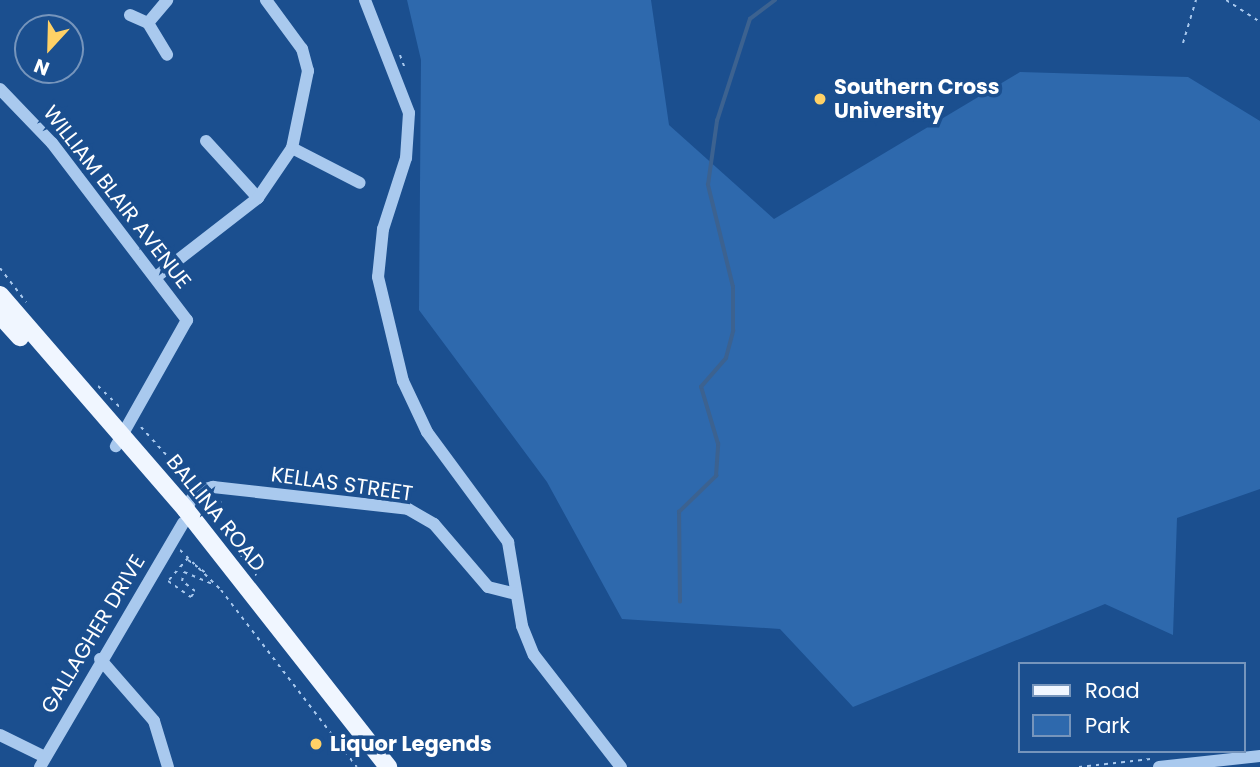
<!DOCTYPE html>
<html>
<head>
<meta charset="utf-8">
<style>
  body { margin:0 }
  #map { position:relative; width:1260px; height:767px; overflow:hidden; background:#1b4f8f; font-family:Poppins,sans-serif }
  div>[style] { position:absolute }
  .green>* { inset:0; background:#2e69ad }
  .stream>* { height:3.5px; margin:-1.75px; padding:0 1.75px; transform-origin:1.75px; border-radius:1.75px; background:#3c6290 }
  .path>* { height:2px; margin-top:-1px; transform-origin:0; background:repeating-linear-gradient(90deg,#a9c9ee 0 3.5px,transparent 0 8.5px) }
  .minor>* { height:12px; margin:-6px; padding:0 6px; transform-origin:6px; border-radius:6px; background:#a9c9ee }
  .major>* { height:18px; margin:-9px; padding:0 9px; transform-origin:9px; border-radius:9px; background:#f0f6ff }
  .dots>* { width:19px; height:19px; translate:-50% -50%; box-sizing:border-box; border:4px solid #1b4f8f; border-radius:50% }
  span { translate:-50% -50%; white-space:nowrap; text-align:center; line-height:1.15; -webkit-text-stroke:7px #1b4f8f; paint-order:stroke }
  .poi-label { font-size:21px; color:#fff; font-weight:700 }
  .left { translate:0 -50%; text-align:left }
  .street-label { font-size:21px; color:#fff }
  .legend { position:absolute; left:1018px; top:662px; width:228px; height:91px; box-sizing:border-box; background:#1b4f8f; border:2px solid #7695bc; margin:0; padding:9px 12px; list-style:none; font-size:21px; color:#fff }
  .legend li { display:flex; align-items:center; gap:14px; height:35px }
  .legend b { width:35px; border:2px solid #7695bc }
  .north { position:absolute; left:14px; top:14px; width:70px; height:70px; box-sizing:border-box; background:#1b4f8f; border:2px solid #7695bc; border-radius:50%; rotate:202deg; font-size:19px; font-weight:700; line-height:28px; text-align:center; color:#fff }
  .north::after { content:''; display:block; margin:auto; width:24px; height:32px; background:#ffd166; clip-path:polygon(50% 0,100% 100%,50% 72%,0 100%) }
</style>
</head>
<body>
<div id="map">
  <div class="green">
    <div style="clip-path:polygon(407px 0,651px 0,669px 125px,774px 219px,1020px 72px,1188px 77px,1260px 121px,1260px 489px,1177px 518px,1173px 635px,1105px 604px,853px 707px,780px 629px,622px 619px,547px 482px,419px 310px,421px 60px)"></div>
  </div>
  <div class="stream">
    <div style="left:680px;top:602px;width:90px;rotate:-90.6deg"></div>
    <div style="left:679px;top:512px;width:52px;rotate:-44.2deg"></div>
    <div style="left:716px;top:476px;width:32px;rotate:-86deg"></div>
    <div style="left:718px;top:444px;width:59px;rotate:-106.6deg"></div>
    <div style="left:701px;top:387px;width:38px;rotate:-49deg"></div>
    <div style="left:726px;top:358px;width:28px;rotate:-75deg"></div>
    <div style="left:733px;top:331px;width:44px;rotate:-90deg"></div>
    <div style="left:733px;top:287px;width:105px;rotate:-103.8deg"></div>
    <div style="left:708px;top:185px;width:65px;rotate:-82deg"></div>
    <div style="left:717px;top:121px;width:107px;rotate:-72.1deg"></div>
    <div style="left:750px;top:19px;width:31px;rotate:-37deg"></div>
  </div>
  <div class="path">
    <div style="left:1226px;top:0;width:40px;rotate:32.9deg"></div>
    <div style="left:1183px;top:43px;width:45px;rotate:-73.2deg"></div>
    <div style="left:400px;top:55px;width:12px;rotate:70deg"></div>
    <div style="left:0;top:268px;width:43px;rotate:52.6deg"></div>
    <div style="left:98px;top:386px;width:33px;rotate:44deg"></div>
    <div style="left:141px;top:427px;width:72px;rotate:47.8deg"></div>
    <div style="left:212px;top:518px;width:19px;rotate:-62deg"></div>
    <div style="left:219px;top:527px;width:61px;rotate:52.4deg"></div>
    <div style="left:180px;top:550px;width:57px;rotate:44.3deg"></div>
    <div style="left:221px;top:590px;width:223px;rotate:52.5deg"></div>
    <div style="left:188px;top:558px;width:30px;rotate:131deg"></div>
    <div style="left:168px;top:581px;width:28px;rotate:35deg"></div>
    <div style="left:191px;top:597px;width:7px;rotate:-56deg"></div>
    <div style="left:195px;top:591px;width:16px;rotate:-142deg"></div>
    <div style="left:182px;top:581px;width:9px;rotate:-77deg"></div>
    <div style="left:184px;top:572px;width:33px;rotate:23deg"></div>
    <div style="left:188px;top:560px;width:24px;rotate:36deg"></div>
    <div style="left:1079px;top:767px;width:72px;rotate:-6.3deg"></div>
  </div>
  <div class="minor">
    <div style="left:365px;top:0;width:121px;rotate:68.7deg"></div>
    <div style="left:409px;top:113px;width:45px;rotate:93.8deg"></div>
    <div style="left:406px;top:158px;width:75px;rotate:107.9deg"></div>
    <div style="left:383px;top:229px;width:48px;rotate:95.9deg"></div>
    <div style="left:378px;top:277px;width:107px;rotate:76.5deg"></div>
    <div style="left:403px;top:381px;width:56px;rotate:64.8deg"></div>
    <div style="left:427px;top:432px;width:137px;rotate:53.6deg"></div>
    <div style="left:508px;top:542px;width:85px;rotate:80.5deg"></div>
    <div style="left:522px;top:626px;width:31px;rotate:68deg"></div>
    <div style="left:534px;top:655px;width:142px;rotate:52.2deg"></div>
    <div style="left:130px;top:15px;width:20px;rotate:24deg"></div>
    <div style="left:148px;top:23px;width:37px;rotate:59deg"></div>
    <div style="left:148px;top:23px;width:30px;rotate:-50deg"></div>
    <div style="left:0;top:89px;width:75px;rotate:46.1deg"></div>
    <div style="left:52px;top:143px;width:223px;rotate:52.7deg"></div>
    <div style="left:187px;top:320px;width:145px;rotate:119.4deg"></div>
    <div style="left:206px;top:141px;width:77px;rotate:47.6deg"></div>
    <div style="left:292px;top:148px;width:76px;rotate:27.2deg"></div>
    <div style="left:156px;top:277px;width:129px;rotate:-37.8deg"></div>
    <div style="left:258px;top:198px;width:60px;rotate:-55.8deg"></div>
    <div style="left:292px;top:148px;width:79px;rotate:-78.3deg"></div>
    <div style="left:308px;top:71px;width:23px;rotate:-105deg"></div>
    <div style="left:302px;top:49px;width:61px;rotate:-126.3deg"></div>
    <div style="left:186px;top:510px;width:20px;rotate:-63deg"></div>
    <div style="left:195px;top:492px;width:19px;rotate:-16deg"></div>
    <div style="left:213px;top:487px;width:196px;rotate:6.4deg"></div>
    <div style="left:408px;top:509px;width:30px;rotate:30deg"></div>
    <div style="left:434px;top:524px;width:83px;rotate:49.4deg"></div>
    <div style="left:488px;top:587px;width:29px;rotate:14deg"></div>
    <div style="left:100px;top:659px;width:82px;rotate:48.9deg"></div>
    <div style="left:154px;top:721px;width:48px;rotate:73.1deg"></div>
    <div style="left:0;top:735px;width:48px;rotate:26deg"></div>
    <div style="left:40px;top:767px;width:283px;rotate:-59.6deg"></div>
    <div style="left:1159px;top:767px;width:102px;rotate:-6.2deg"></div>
  </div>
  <div class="major">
    <div style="left:0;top:295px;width:284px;rotate:49.1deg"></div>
    <div style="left:186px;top:510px;width:327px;rotate:51.8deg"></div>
    <div style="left:0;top:315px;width:30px;rotate:48deg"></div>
  </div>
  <div class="dots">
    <div style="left:820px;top:99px;background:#ffd166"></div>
    <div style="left:316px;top:744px;background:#ffd166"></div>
  </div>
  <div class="poi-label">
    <span class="left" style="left:834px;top:99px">Southern Cross<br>University</span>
    <span class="left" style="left:330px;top:744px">Liquor Legends</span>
  </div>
  <div class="street-label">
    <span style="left:117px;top:197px;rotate:52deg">WILLIAM BLAIR AVENUE</span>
    <span style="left:342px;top:484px;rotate:8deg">KELLAS STREET</span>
    <span style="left:216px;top:513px;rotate:51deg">BALLINA ROAD</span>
    <span style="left:93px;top:634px;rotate:-59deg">GALLAGHER DRIVE</span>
  </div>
  <ul class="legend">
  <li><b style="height:9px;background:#f0f6ff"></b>Road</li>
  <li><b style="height:19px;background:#2e69ad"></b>Park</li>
  </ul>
  <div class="north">N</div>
</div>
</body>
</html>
